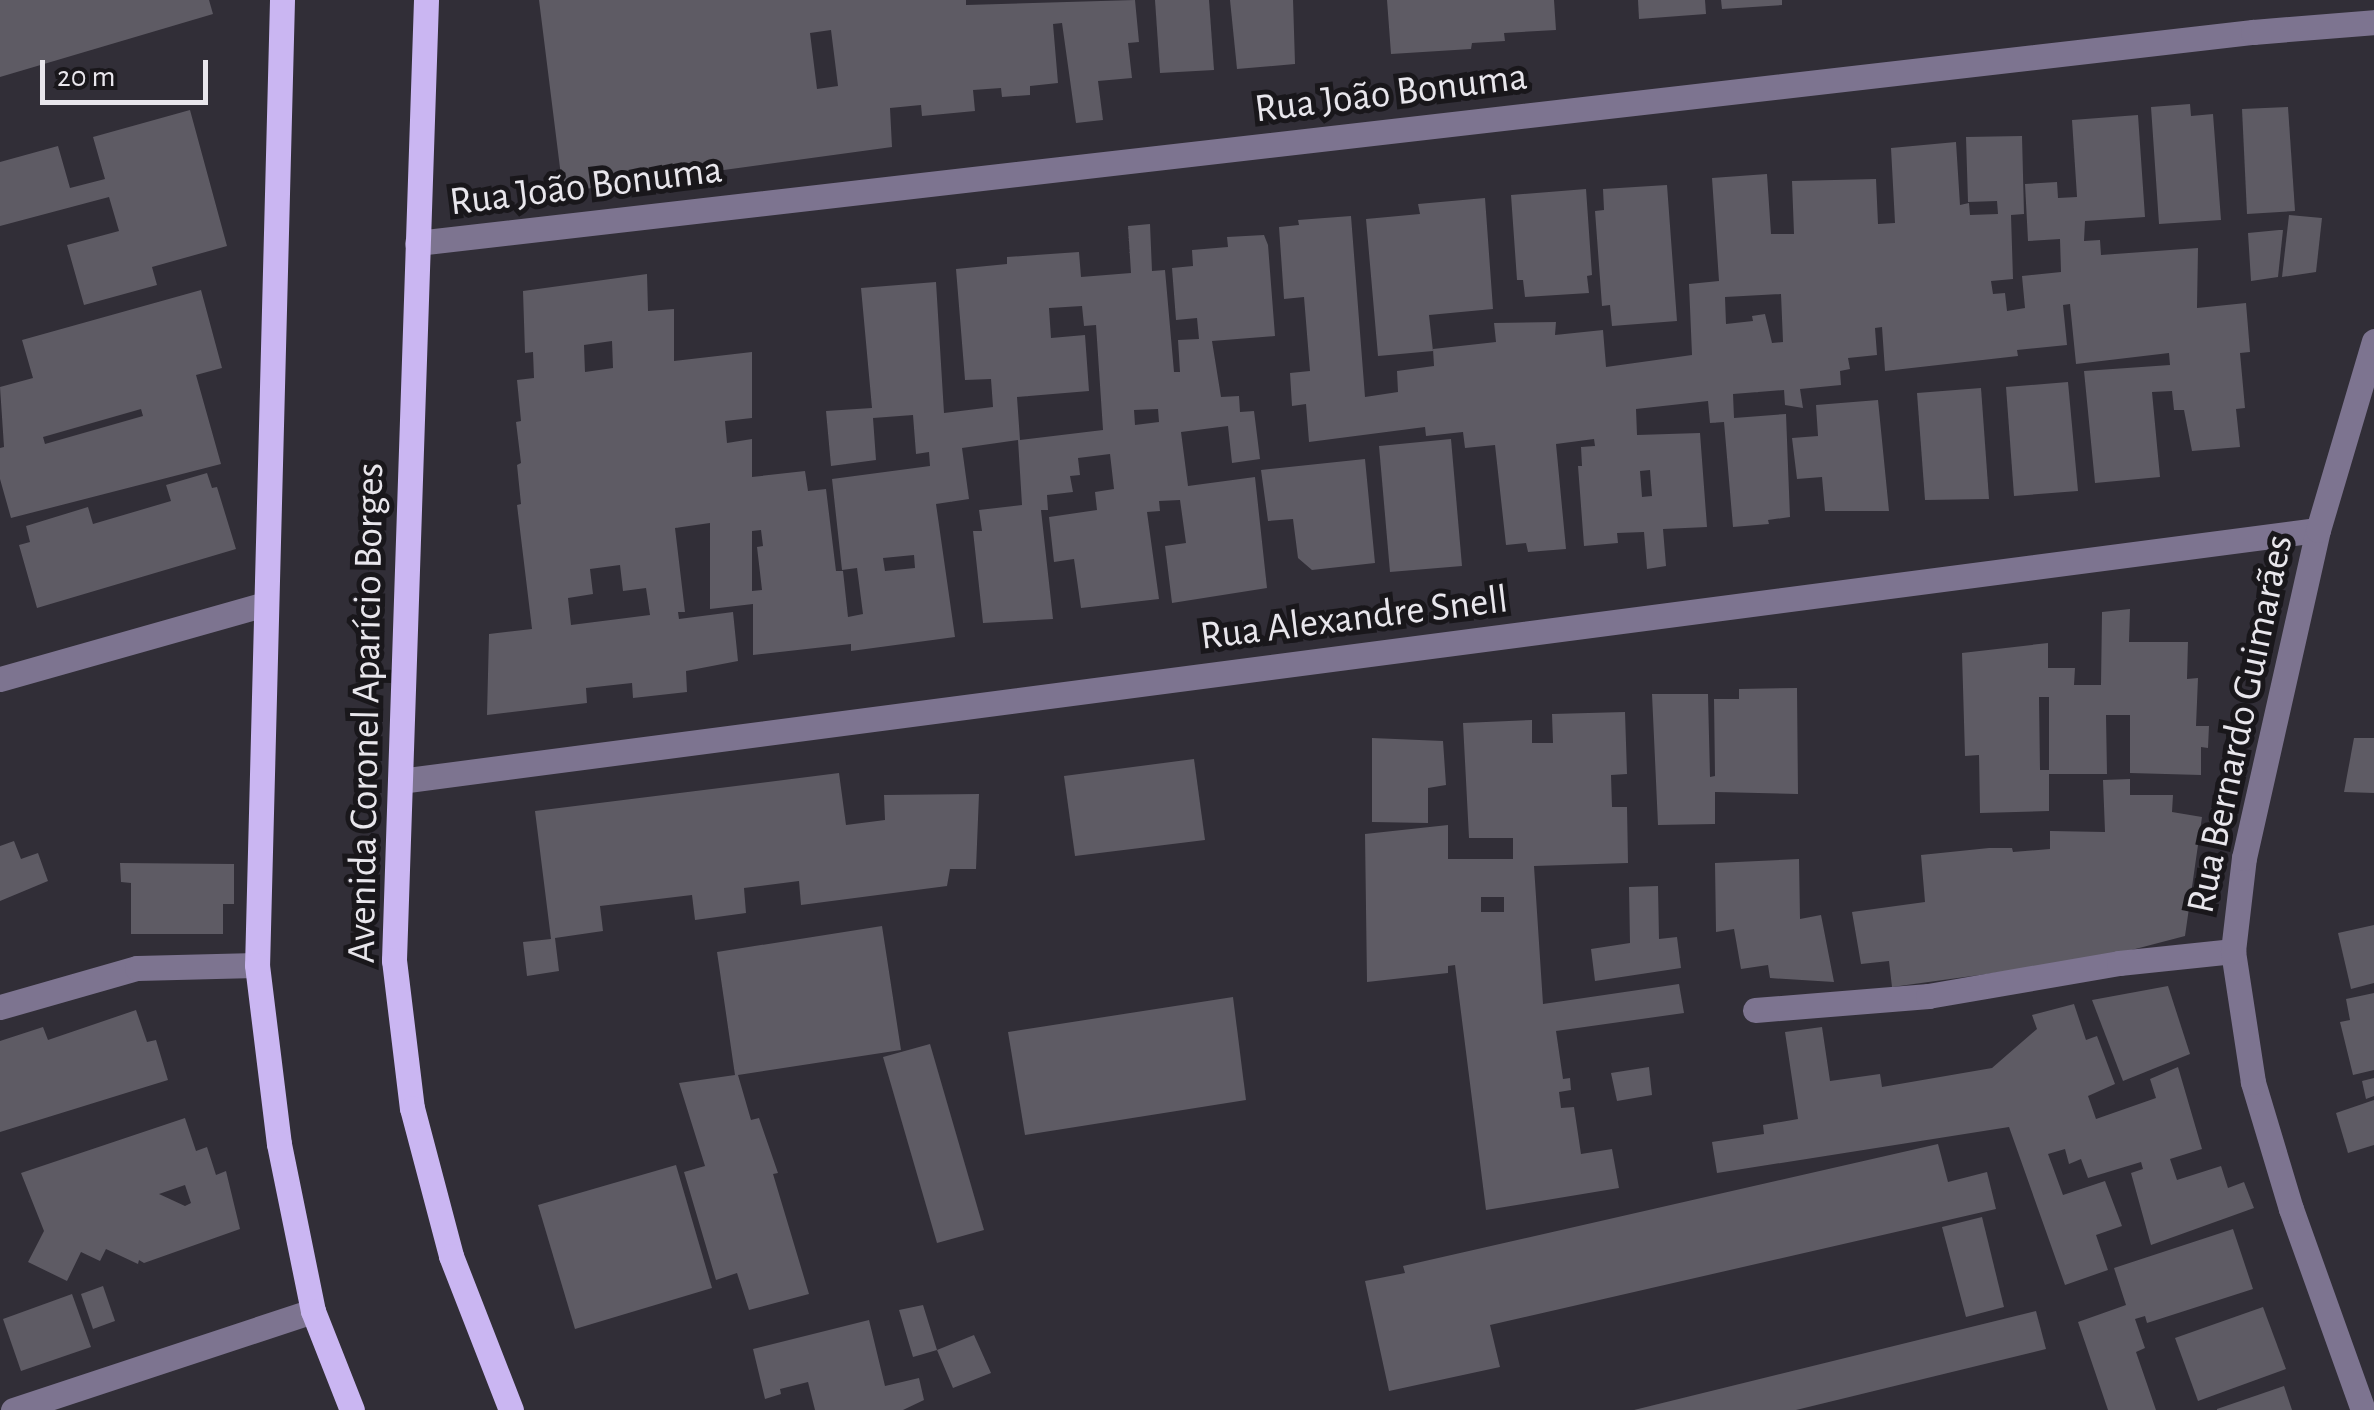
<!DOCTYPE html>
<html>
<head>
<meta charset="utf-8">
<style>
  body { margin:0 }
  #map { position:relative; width:2374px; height:1410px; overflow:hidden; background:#312e37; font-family:"Alegreya Sans",sans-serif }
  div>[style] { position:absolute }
  .building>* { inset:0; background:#5e5b64 }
  .minor>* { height:25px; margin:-12.5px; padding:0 12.5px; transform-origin:12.5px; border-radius:12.5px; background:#7d7490 }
  .major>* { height:25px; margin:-12.5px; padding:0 12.5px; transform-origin:12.5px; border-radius:12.5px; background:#cab6f2 }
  span { translate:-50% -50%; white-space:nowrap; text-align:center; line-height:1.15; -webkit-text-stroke:10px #19171b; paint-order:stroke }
  .street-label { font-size:40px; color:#e8e6ec }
  .scale { position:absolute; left:40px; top:60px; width:168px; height:45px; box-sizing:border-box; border:5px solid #e8e6ec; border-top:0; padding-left:12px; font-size:30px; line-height:35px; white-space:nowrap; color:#e8e6ec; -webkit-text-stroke:8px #19171b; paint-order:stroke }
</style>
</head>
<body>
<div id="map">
  <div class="building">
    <div style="clip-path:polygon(0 0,209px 0,213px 14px,0 77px)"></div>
    <div style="clip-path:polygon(evenodd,539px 0,966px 0,966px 5px,1135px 0,1139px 42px,1128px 43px,1132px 78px,1098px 81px,1103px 120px,1076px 123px,1062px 23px,1053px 24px,1058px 83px,1030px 86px,1030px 95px,1002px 97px,1001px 88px,973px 90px,975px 111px,922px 116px,921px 105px,890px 108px,892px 147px,563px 192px,539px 0,831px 30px,838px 86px,817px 89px,810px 33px,831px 30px)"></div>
    <div style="clip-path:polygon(1155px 0,1209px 0,1214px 70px,1160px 73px)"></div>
    <div style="clip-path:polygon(1230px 0,1293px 0,1295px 64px,1237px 69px)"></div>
    <div style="clip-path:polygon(1387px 0,1554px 0,1556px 30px,1504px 33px,1505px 41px,1472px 43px,1471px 49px,1391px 54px)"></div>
    <div style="clip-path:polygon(1638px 0,1705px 0,1706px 14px,1639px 19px)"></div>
    <div style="clip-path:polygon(1721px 0,1782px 0,1782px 5px,1722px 9px)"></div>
    <div style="clip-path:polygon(2190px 104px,2191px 116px,2213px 114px,2221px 220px,2159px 224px,2151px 107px)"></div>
    <div style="clip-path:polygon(2288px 107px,2295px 211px,2247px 214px,2242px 109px)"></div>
    <div style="clip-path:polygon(190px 110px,227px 246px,152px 267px,157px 285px,84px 305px,67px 245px,119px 231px,109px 197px,0 226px,0 162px,58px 146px,70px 188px,105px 179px,93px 137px)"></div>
    <div style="clip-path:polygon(evenodd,2138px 115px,2145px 217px,2085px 221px,2084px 241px,2100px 240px,2101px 255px,2198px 248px,2197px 308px,2246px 303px,2250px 352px,2240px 353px,2245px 408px,2236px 409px,2240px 447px,2192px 451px,2184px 410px,2174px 410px,2172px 391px,2152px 392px,2160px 477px,2095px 483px,2084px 371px,2170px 365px,2169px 353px,2076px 364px,2070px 304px,2063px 305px,2067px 345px,2017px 350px,2018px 356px,1885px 371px,1882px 327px,1875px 328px,1877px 355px,1848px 358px,1850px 369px,1840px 371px,1841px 385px,1800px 389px,1803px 408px,1785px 405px,1784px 390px,1733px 394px,1734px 418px,1786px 414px,1790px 517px,1768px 520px,1769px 524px,1733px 527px,1724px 422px,1710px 423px,1708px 401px,1636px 409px,1637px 435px,1700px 433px,1707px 527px,1663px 529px,1666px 566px,1647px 569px,1644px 532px,1617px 533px,1618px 543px,1584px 546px,1578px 466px,1582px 466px,1581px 447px,1595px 446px,1594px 439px,1556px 444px,1566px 549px,1528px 552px,1526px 543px,1506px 545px,1495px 445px,1465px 448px,1463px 432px,1426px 436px,1425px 427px,1309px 442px,1306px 404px,1292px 406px,1290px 373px,1310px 371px,1304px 297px,1284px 299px,1279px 227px,1299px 225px,1298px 220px,1351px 216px,1365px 397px,1398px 392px,1397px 371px,1434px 366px,1433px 349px,1496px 342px,1494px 323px,1556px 322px,1555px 335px,1603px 330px,1606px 367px,1692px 355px,1689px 284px,1719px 281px,1712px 178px,1767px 174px,1771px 234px,1794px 234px,1792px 181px,1876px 179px,1878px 224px,1895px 223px,1891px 148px,1956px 142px,1960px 205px,1969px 203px,1970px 215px,1998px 214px,1997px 201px,1968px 202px,1966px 137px,2022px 136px,2024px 214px,2011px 215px,2013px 279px,1991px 281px,1993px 294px,2005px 293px,2007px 311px,2025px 308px,2022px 276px,2061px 272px,2060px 239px,2028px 241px,2025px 184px,2057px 182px,2058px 198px,2077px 197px,2072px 120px,2138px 115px,1781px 294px,1783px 342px,1772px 343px,1765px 314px,1752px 316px,1753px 321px,1726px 324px,1725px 297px,1781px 294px,2138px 115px,1650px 470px,1652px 496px,1642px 497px,1640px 471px,1650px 470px)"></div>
    <div style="clip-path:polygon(1667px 185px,1677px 321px,1612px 326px,1610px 305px,1602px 306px,1595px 211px,1604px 210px,1603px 189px)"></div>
    <div style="clip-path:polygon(1586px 189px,1592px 275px,1587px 276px,1589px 293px,1525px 297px,1523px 280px,1517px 280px,1511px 195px)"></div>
    <div style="clip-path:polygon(1485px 198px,1493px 309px,1429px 315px,1433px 351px,1378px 356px,1366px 219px,1420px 214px,1418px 204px)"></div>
    <div style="clip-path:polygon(2289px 215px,2322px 218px,2316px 272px,2282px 277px)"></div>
    <div style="clip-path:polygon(evenodd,1150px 224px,1152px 271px,1165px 270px,1174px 372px,1180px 372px,1178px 340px,1199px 339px,1197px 318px,1176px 320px,1172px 268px,1193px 266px,1192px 250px,1228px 247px,1227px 237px,1264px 235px,1268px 245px,1275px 336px,1212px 341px,1221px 397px,1239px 396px,1240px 412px,1254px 411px,1260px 459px,1232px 463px,1228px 426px,1181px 432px,1188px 486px,1255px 477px,1267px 588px,1172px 603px,1165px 546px,1186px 543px,1180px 500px,1159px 501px,1160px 511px,1147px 512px,1159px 599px,1081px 608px,1074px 559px,1054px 562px,1049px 517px,1097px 510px,1095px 492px,1114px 489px,1110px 454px,1078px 458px,1080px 475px,1070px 476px,1073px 492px,1047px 495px,1048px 510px,1041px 510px,1053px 619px,983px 623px,973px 531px,982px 531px,979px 510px,1022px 505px,1018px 440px,962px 448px,969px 499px,936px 504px,955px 637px,851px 651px,851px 644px,753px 655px,753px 604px,710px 609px,710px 523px,675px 528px,685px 612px,678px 612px,679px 619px,733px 612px,738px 661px,686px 671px,687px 692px,633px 698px,632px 683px,586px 688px,587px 703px,487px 715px,489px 634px,532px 629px,517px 505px,521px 504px,517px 465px,521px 463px,516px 422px,521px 421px,517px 380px,534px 378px,533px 352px,525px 353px,523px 291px,647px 274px,648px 311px,674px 309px,674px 361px,752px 352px,752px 418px,725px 421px,727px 443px,752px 439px,752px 477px,805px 471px,808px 491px,826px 489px,836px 571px,843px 571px,848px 617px,863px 614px,857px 568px,842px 570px,832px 479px,930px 466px,929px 452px,916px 454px,913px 415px,873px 418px,876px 460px,831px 466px,826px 411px,872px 408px,861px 288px,936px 282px,944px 413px,993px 407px,991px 379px,965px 380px,956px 269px,1007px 264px,1007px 257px,1079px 252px,1081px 277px,1131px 273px,1128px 226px,1150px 224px,1082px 306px,1084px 326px,1096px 325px,1103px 430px,1020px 440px,1017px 397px,1089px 391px,1085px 335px,1051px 338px,1049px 308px,1082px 306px,1150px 224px,612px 341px,613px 368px,585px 372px,584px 345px,612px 341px,1150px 224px,1158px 409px,1159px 422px,1135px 425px,1134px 410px,1158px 409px,1150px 224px,761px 530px,763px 546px,757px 547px,762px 590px,752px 591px,752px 531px,761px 530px,1150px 224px,914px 555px,915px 568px,885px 571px,883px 558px,914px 555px,1150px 224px,620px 565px,623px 591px,646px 588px,650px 615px,571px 625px,568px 598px,593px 594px,590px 569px,620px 565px)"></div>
    <div style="clip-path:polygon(2279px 230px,2283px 230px,2278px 277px,2251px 281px,2248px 233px)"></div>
    <div style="clip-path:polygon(evenodd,201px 290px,222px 368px,196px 375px,221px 464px,11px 518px,0 479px,0 448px,4px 447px,0 387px,33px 378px,22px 340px,201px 290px,141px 409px,143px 416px,45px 444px,43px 437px,141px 409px)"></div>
    <div style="clip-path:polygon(2068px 382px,2078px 491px,2014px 496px,2006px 387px)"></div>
    <div style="clip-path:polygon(1981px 388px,1989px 499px,1925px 500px,1917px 393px)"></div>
    <div style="clip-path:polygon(1878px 400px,1889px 511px,1825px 511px,1822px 477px,1797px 479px,1792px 438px,1818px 436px,1816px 405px)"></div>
    <div style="clip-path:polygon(1451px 439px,1462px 566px,1390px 572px,1379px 446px)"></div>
    <div style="clip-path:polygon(1365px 459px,1375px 563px,1312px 570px,1298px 558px,1293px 519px,1268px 521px,1261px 470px)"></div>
    <div style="clip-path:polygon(207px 473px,212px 488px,217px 487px,236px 549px,37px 608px,19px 545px,30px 542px,26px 526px,88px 507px,93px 524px,171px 501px,166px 485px)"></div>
    <div style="clip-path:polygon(evenodd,2130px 609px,2129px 642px,2188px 642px,2187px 679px,2198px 678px,2196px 726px,2209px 726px,2208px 748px,2201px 747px,2201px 775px,2130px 773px,2130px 715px,2106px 715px,2107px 774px,2049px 774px,2049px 811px,1980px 813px,1979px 755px,1965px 756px,1962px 653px,2048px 643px,2048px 668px,2075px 668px,2074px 685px,2101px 685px,2102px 612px,2130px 609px,2039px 697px,2049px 697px,2049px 770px,2040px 770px,2039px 697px)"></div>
    <div style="clip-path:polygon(1797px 688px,1798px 794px,1715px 792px,1715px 824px,1658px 825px,1652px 694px,1708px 694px,1710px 777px,1715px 776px,1714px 699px,1739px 699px,1739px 689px)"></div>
    <div style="clip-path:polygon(evenodd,1625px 712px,1627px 774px,1611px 775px,1612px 807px,1627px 807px,1628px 863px,1534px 866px,1543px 1004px,1679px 984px,1684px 1013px,1556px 1031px,1563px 1079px,1570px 1078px,1571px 1090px,1559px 1092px,1561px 1108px,1574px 1107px,1581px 1154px,1612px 1149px,1619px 1188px,1486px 1210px,1455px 965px,1448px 966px,1448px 973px,1367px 982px,1365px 834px,1448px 825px,1448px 859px,1513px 859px,1513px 838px,1469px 838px,1463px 723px,1532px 720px,1532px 743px,1553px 743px,1552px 714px,1625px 712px,1481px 897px,1504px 897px,1504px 912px,1481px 912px,1481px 897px)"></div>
    <div style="clip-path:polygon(1372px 738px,1443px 741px,1446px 785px,1428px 788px,1428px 823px,1372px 822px)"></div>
    <div style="clip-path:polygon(2354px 738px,2374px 738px,2374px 793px,2344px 792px)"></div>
    <div style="clip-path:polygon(1194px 759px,1205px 840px,1075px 856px,1064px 776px)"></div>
    <div style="clip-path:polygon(839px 773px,846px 825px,885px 820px,884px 795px,979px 794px,976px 869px,950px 869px,947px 886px,801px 905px,799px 881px,744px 888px,746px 913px,695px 920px,692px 895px,600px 906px,603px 931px,555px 938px,559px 971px,527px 976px,523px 942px,551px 939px,535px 811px)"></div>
    <div style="clip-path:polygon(2130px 779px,2130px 795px,2173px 795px,2172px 812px,2202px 817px,2185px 936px,2097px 959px,1892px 987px,1889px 961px,1861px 964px,1852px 912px,1925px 902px,1921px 855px,1989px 848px,2012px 848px,2013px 852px,2050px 849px,2050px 831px,2105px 832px,2103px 780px)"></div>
    <div style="clip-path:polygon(14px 841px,21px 859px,38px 853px,48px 881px,0 901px,0 846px)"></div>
    <div style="clip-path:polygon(1799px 859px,1800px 919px,1821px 915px,1834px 982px,1770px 978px,1768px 965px,1741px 969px,1734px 929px,1716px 932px,1715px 863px)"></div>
    <div style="clip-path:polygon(120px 863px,234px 864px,234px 904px,223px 904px,223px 934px,131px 934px,131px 883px,121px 882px)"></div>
    <div style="clip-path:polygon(1658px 886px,1659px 939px,1677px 937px,1681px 968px,1595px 981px,1591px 949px,1630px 943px,1629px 887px)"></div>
    <div style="clip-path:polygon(2374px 925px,2374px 983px,2351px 989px,2338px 933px)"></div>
    <div style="clip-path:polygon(882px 926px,901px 1050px,738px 1075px,751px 1120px,759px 1118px,778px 1173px,773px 1174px,809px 1294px,749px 1310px,737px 1273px,716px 1280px,684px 1172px,705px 1166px,679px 1083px,735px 1075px,717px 952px)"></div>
    <div style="clip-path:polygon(2168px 986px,2190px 1054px,2123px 1081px,2092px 1000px)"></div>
    <div style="clip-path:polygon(2374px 993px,2374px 1070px,2353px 1075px,2340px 1022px,2350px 1020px,2346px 999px)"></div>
    <div style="clip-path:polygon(1233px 997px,1246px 1100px,1025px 1135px,1008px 1032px)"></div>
    <div style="clip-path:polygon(2074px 1004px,2086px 1040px,2097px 1036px,2115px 1084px,2088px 1096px,2096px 1119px,2156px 1098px,2150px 1079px,2178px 1067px,2202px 1149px,2170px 1159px,2177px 1180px,2221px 1166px,2228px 1188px,2244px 1182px,2254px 1208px,2151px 1245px,2131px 1173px,2143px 1169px,2141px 1162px,2088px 1178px,2081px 1159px,2069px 1164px,2065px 1149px,2048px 1154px,2063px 1195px,2105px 1181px,2122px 1226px,2096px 1235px,2108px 1270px,2065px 1285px,2009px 1127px,1717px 1173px,1712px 1142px,1764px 1134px,1763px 1125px,1798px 1119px,1785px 1032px,1822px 1027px,1830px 1081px,1880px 1074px,1882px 1087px,1992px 1068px,2037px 1029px,2032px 1015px)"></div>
    <div style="clip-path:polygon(136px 1010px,147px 1042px,156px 1040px,168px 1080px,0 1132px,0 1041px,43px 1027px,48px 1040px)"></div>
    <div style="clip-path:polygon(930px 1044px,984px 1230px,937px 1243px,883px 1057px)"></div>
    <div style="clip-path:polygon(1649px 1067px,1652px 1095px,1617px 1101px,1611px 1073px)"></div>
    <div style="clip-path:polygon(2374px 1078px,2374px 1096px,2366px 1099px,2362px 1081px)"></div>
    <div style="clip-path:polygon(2374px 1100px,2374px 1145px,2348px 1153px,2336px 1113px)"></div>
    <div style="clip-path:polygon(evenodd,185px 1118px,196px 1151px,207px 1147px,216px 1175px,226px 1171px,240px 1229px,144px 1263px,139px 1260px,138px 1264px,106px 1249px,100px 1261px,81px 1252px,67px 1281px,28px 1262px,44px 1231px,21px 1173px,185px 1118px,185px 1185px,191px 1203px,185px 1206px,159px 1194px,185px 1185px)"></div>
    <div style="clip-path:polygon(1938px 1144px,1948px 1182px,1987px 1172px,1996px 1209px,1490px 1325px,1500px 1367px,1389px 1391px,1365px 1281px,1405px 1273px,1403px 1266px)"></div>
    <div style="clip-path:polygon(676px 1165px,712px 1288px,575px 1329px,538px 1205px)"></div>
    <div style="clip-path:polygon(1982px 1217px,2004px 1307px,1966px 1317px,1942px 1227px)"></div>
    <div style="clip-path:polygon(2233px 1229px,2253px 1289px,2147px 1323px,2145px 1316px,2135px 1319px,2145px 1348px,2136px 1352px,2156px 1410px,2108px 1410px,2078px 1322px,2126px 1305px,2114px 1268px)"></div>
    <div style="clip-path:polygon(103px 1286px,115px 1321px,93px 1329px,81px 1294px)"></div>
    <div style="clip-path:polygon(72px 1294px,91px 1347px,21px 1371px,3px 1319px)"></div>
    <div style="clip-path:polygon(923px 1305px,937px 1350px,974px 1335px,991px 1373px,953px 1388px,937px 1350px,913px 1357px,899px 1310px)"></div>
    <div style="clip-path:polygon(2263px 1307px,2286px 1369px,2198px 1401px,2175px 1338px)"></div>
    <div style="clip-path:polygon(2036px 1311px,2046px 1349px,1796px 1410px,1634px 1410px)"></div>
    <div style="clip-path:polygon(869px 1320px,885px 1386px,919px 1378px,924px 1400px,903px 1410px,815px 1410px,808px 1382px,780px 1389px,781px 1394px,765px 1399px,753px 1349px)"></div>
    <div style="clip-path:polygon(2284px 1386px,2292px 1410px,2217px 1410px,2217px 1409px)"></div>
  </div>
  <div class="minor">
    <div style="left:417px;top:243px;width:1848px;rotate:-6.56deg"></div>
    <div style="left:2253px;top:32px;width:121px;rotate:-4.7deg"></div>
    <div style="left:0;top:679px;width:275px;rotate:-15.8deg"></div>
    <div style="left:400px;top:781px;width:1934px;rotate:-7.46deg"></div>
    <div style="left:0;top:1007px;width:142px;rotate:-15.9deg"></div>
    <div style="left:137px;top:968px;width:120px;rotate:-1.4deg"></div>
    <div style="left:1755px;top:1010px;width:174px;rotate:-4.6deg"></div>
    <div style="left:1928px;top:996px;width:194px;rotate:-9.8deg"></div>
    <div style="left:2119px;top:963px;width:115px;rotate:-6deg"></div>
    <div style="left:13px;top:1410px;width:316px;rotate:-18.3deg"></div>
    <div style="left:2363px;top:1410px;width:214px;rotate:-109.7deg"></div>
    <div style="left:2291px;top:1209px;width:133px;rotate:-106.7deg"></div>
    <div style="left:2253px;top:1082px;width:133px;rotate:-98.7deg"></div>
    <div style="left:2233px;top:951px;width:94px;rotate:-83.3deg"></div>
    <div style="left:2244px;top:858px;width:336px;rotate:-77.3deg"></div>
    <div style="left:2318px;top:530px;width:197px;rotate:-73.5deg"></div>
  </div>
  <div class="major">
    <div style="left:282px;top:0;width:965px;rotate:91.48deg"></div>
    <div style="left:257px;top:965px;width:180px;rotate:83deg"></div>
    <div style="left:279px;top:1144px;width:170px;rotate:78.5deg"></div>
    <div style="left:313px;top:1311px;width:106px;rotate:68.5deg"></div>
    <div style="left:426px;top:0;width:961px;rotate:91.91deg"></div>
    <div style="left:394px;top:960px;width:149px;rotate:83.1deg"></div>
    <div style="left:412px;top:1108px;width:153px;rotate:75.2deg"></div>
    <div style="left:451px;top:1256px;width:165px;rotate:68.7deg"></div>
  </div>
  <div class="street-label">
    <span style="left:1391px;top:93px;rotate:-7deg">Rua João Bonuma</span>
    <span style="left:586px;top:186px;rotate:-7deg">Rua João Bonuma</span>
    <span style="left:1354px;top:618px;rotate:-7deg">Rua Alexandre Snell</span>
    <span style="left:366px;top:713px;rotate:-89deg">Avenida Coronel Aparício Borges</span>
    <span style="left:2240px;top:724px;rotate:-78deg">Rua Bernardo Guimarães</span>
  </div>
  <div class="scale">20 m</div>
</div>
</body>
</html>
